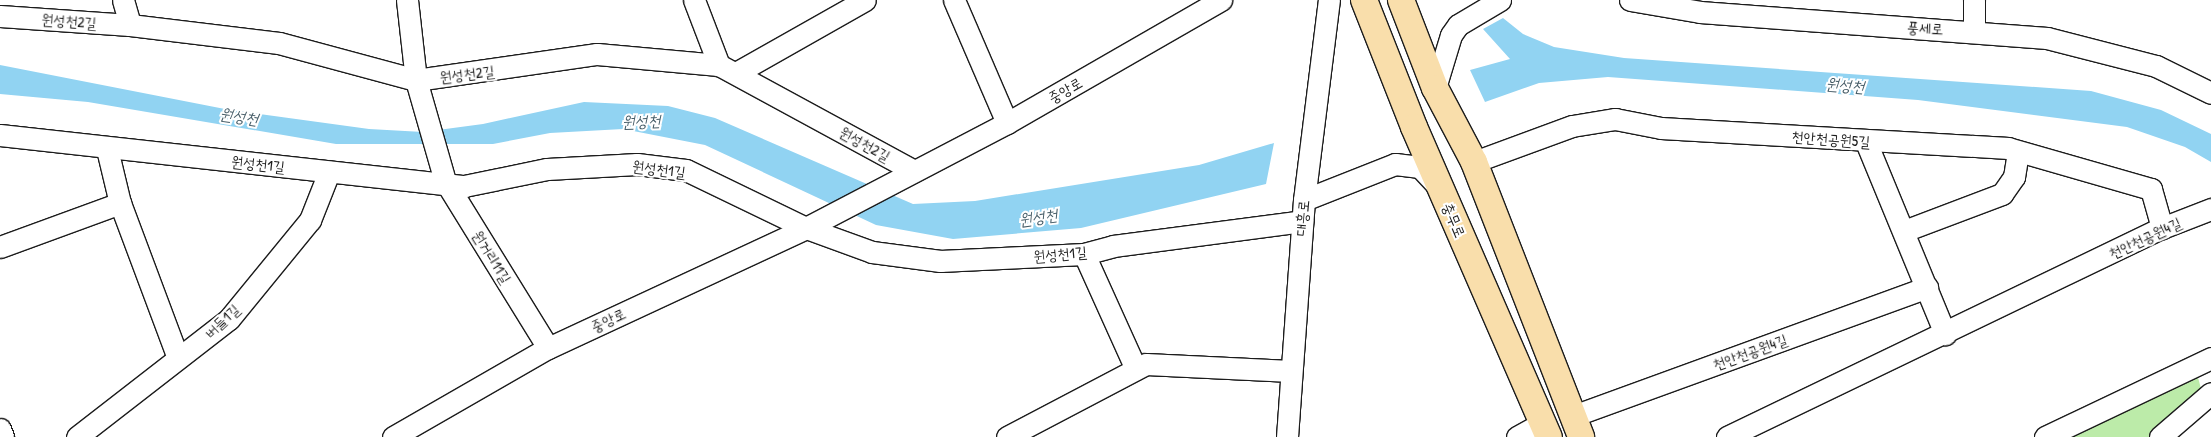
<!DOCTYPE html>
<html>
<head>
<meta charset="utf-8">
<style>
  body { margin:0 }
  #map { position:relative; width:2211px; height:437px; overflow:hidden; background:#fff; font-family:"Patrick Hand","Poor Story",sans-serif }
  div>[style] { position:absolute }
  .green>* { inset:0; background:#bceba9 }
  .water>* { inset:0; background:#91d3f2 }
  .roads { filter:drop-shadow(1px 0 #1c1c1c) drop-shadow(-1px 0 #1c1c1c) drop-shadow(0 1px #1c1c1c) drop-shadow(0 -1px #1c1c1c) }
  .minor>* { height:21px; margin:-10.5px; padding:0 10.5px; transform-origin:10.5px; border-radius:10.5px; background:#fff }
  .major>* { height:26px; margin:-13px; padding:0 13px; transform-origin:13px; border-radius:13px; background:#f9deab }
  span { translate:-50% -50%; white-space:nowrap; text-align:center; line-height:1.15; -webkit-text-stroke:4px #fff; paint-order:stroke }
  .street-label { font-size:15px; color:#1c1c1c }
  .water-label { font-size:16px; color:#455c67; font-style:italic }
</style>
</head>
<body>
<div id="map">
  <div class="green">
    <div style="clip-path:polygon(2197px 374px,2202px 392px,2152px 437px,2071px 437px)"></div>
  </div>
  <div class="water">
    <div style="clip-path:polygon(1503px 18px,1523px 34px,1554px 47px,1624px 58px,2091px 91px,2161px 110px,2211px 134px,2211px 162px,2185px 147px,2127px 127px,1918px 100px,1608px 77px,1539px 83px,1485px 102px,1470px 70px,1510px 59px,1483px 29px)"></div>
    <div style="clip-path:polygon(0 65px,230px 110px,369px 129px,423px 132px,483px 124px,584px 102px,668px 106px,715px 118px,913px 204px,975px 201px,1199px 165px,1274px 143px,1266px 184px,1081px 228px,953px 239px,876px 225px,705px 145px,623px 129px,550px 133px,493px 144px,336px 144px,88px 102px,0 94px)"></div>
  </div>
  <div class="roads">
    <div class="minor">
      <div style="left:123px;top:0;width:26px;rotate:74deg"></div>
      <div style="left:407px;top:0;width:81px;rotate:83.6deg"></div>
      <div style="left:416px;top:80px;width:105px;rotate:74deg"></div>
      <div style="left:445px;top:181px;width:196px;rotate:58.3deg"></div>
      <div style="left:694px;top:0;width:70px;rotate:69deg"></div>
      <div style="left:954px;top:0;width:134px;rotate:66.7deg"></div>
      <div style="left:1630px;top:0;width:71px;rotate:9.7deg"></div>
      <div style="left:1700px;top:12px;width:348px;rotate:4.3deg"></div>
      <div style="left:2047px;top:38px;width:113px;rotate:14.4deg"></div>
      <div style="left:2156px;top:66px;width:61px;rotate:26.1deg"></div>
      <div style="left:0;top:16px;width:130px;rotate:4deg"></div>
      <div style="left:130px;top:25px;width:150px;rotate:6.9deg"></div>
      <div style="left:279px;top:43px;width:142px;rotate:15.1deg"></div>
      <div style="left:416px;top:80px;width:183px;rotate:-8.2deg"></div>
      <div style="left:597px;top:54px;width:122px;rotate:5.2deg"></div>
      <div style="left:719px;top:65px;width:220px;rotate:28.5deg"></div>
      <div style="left:1974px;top:30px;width:30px;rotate:-90deg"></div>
      <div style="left:736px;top:73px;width:148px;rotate:-29.5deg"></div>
      <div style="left:1435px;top:88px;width:55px;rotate:-73.2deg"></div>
      <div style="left:1451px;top:35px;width:12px;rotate:-55deg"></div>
      <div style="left:1458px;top:25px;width:49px;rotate:-30.8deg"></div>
      <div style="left:0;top:135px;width:467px;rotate:6.3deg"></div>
      <div style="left:464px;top:186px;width:85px;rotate:-11.6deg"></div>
      <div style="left:547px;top:169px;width:90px;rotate:-3.2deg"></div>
      <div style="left:637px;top:164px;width:49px;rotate:7deg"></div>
      <div style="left:686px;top:170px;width:133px;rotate:25.8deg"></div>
      <div style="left:806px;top:228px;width:70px;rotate:20deg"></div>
      <div style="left:872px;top:252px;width:69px;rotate:7.5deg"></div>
      <div style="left:940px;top:261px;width:144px;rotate:-2.8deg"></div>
      <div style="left:1084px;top:254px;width:30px;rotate:-15deg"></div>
      <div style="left:1113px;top:246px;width:191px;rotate:-7.5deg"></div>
      <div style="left:1866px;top:142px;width:208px;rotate:67.6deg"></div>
      <div style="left:107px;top:149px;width:56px;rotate:76.5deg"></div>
      <div style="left:120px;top:203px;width:165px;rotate:69.5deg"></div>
      <div style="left:1474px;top:162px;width:104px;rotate:-20.2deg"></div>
      <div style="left:1572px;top:126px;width:44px;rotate:-9.2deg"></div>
      <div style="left:1615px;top:119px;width:47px;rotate:11.1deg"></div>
      <div style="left:1661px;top:128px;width:348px;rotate:3.3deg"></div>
      <div style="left:2008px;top:148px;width:149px;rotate:16deg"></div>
      <div style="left:2151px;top:189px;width:41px;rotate:74.2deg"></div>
      <div style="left:1304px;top:200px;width:98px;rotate:-21.6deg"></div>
      <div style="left:1395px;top:164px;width:25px;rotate:7deg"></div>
      <div style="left:1420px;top:167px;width:23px;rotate:47deg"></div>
      <div style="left:1904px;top:231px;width:105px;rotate:-20.7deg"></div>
      <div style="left:2002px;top:194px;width:21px;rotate:-55deg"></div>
      <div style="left:2014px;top:177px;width:24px;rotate:-81deg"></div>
      <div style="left:0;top:247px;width:128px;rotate:-20.1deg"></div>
      <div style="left:1084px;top:254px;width:126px;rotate:65.7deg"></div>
      <div style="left:1573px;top:416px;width:377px;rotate:-20deg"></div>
      <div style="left:0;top:429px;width:9px;rotate:69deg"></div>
      <div style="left:77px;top:437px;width:192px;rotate:-37.8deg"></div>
      <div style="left:229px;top:319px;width:128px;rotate:-50.7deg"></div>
      <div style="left:310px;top:220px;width:52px;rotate:-68.4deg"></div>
      <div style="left:393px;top:437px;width:179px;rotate:-29.9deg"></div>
      <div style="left:548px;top:348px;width:285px;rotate:-24.9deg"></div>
      <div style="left:806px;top:228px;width:227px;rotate:-27.6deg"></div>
      <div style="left:1007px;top:123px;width:247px;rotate:-29.9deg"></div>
      <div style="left:1007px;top:437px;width:157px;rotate:-27.7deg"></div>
      <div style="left:1146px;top:364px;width:145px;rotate:2.8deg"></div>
      <div style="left:1287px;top:437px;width:238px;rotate:-85.9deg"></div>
      <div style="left:1304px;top:200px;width:202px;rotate:-82.9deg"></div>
      <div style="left:1517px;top:437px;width:29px;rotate:-29deg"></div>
      <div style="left:1727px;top:437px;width:483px;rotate:-25.7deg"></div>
      <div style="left:2162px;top:228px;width:53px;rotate:-21.2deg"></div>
      <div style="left:2045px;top:437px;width:184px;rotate:-25.4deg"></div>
      <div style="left:2160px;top:437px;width:67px;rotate:-40.8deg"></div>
    </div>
    <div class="major">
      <div style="left:1364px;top:0;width:136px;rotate:68.5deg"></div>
      <div style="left:1414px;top:127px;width:338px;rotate:66.5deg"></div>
      <div style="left:1401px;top:0;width:94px;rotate:68.9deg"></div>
      <div style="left:1435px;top:88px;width:84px;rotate:62.2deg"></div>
      <div style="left:1474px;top:162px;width:295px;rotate:68.7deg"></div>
    </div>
  </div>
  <div class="street-label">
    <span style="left:69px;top:21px;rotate:4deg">원성천2길</span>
    <span style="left:1925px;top:28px;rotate:3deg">풍세로</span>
    <span style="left:467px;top:74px;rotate:-7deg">원성천2길</span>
    <span style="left:1065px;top:90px;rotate:-30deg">중앙로</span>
    <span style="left:1831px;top:139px;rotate:4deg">천안천공원5길</span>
    <span style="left:865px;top:144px;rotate:29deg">원성천2길</span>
    <span style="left:258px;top:164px;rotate:6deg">원성천1길</span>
    <span style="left:659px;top:169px;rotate:7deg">원성천1길</span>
    <span style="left:1302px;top:218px;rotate:-85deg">대흥로</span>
    <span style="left:1454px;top:220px;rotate:67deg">충무로</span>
    <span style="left:2145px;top:238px;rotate:-25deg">천안천공원4길</span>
    <span style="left:1060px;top:254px;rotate:-5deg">원성천1길</span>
    <span style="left:492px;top:257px;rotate:58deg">원거리11길</span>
    <span style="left:608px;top:320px;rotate:-25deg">중앙로</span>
    <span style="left:222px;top:321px;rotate:-43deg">버들1길</span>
    <span style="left:1750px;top:352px;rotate:-20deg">천안천공원4길</span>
  </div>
  <div class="water-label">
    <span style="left:1845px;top:85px;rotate:5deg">원성천</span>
    <span style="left:239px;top:116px;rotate:9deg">원성천</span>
    <span style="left:641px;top:121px;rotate:-2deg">원성천</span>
    <span style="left:1038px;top:217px;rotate:-8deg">원성천</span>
  </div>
</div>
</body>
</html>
